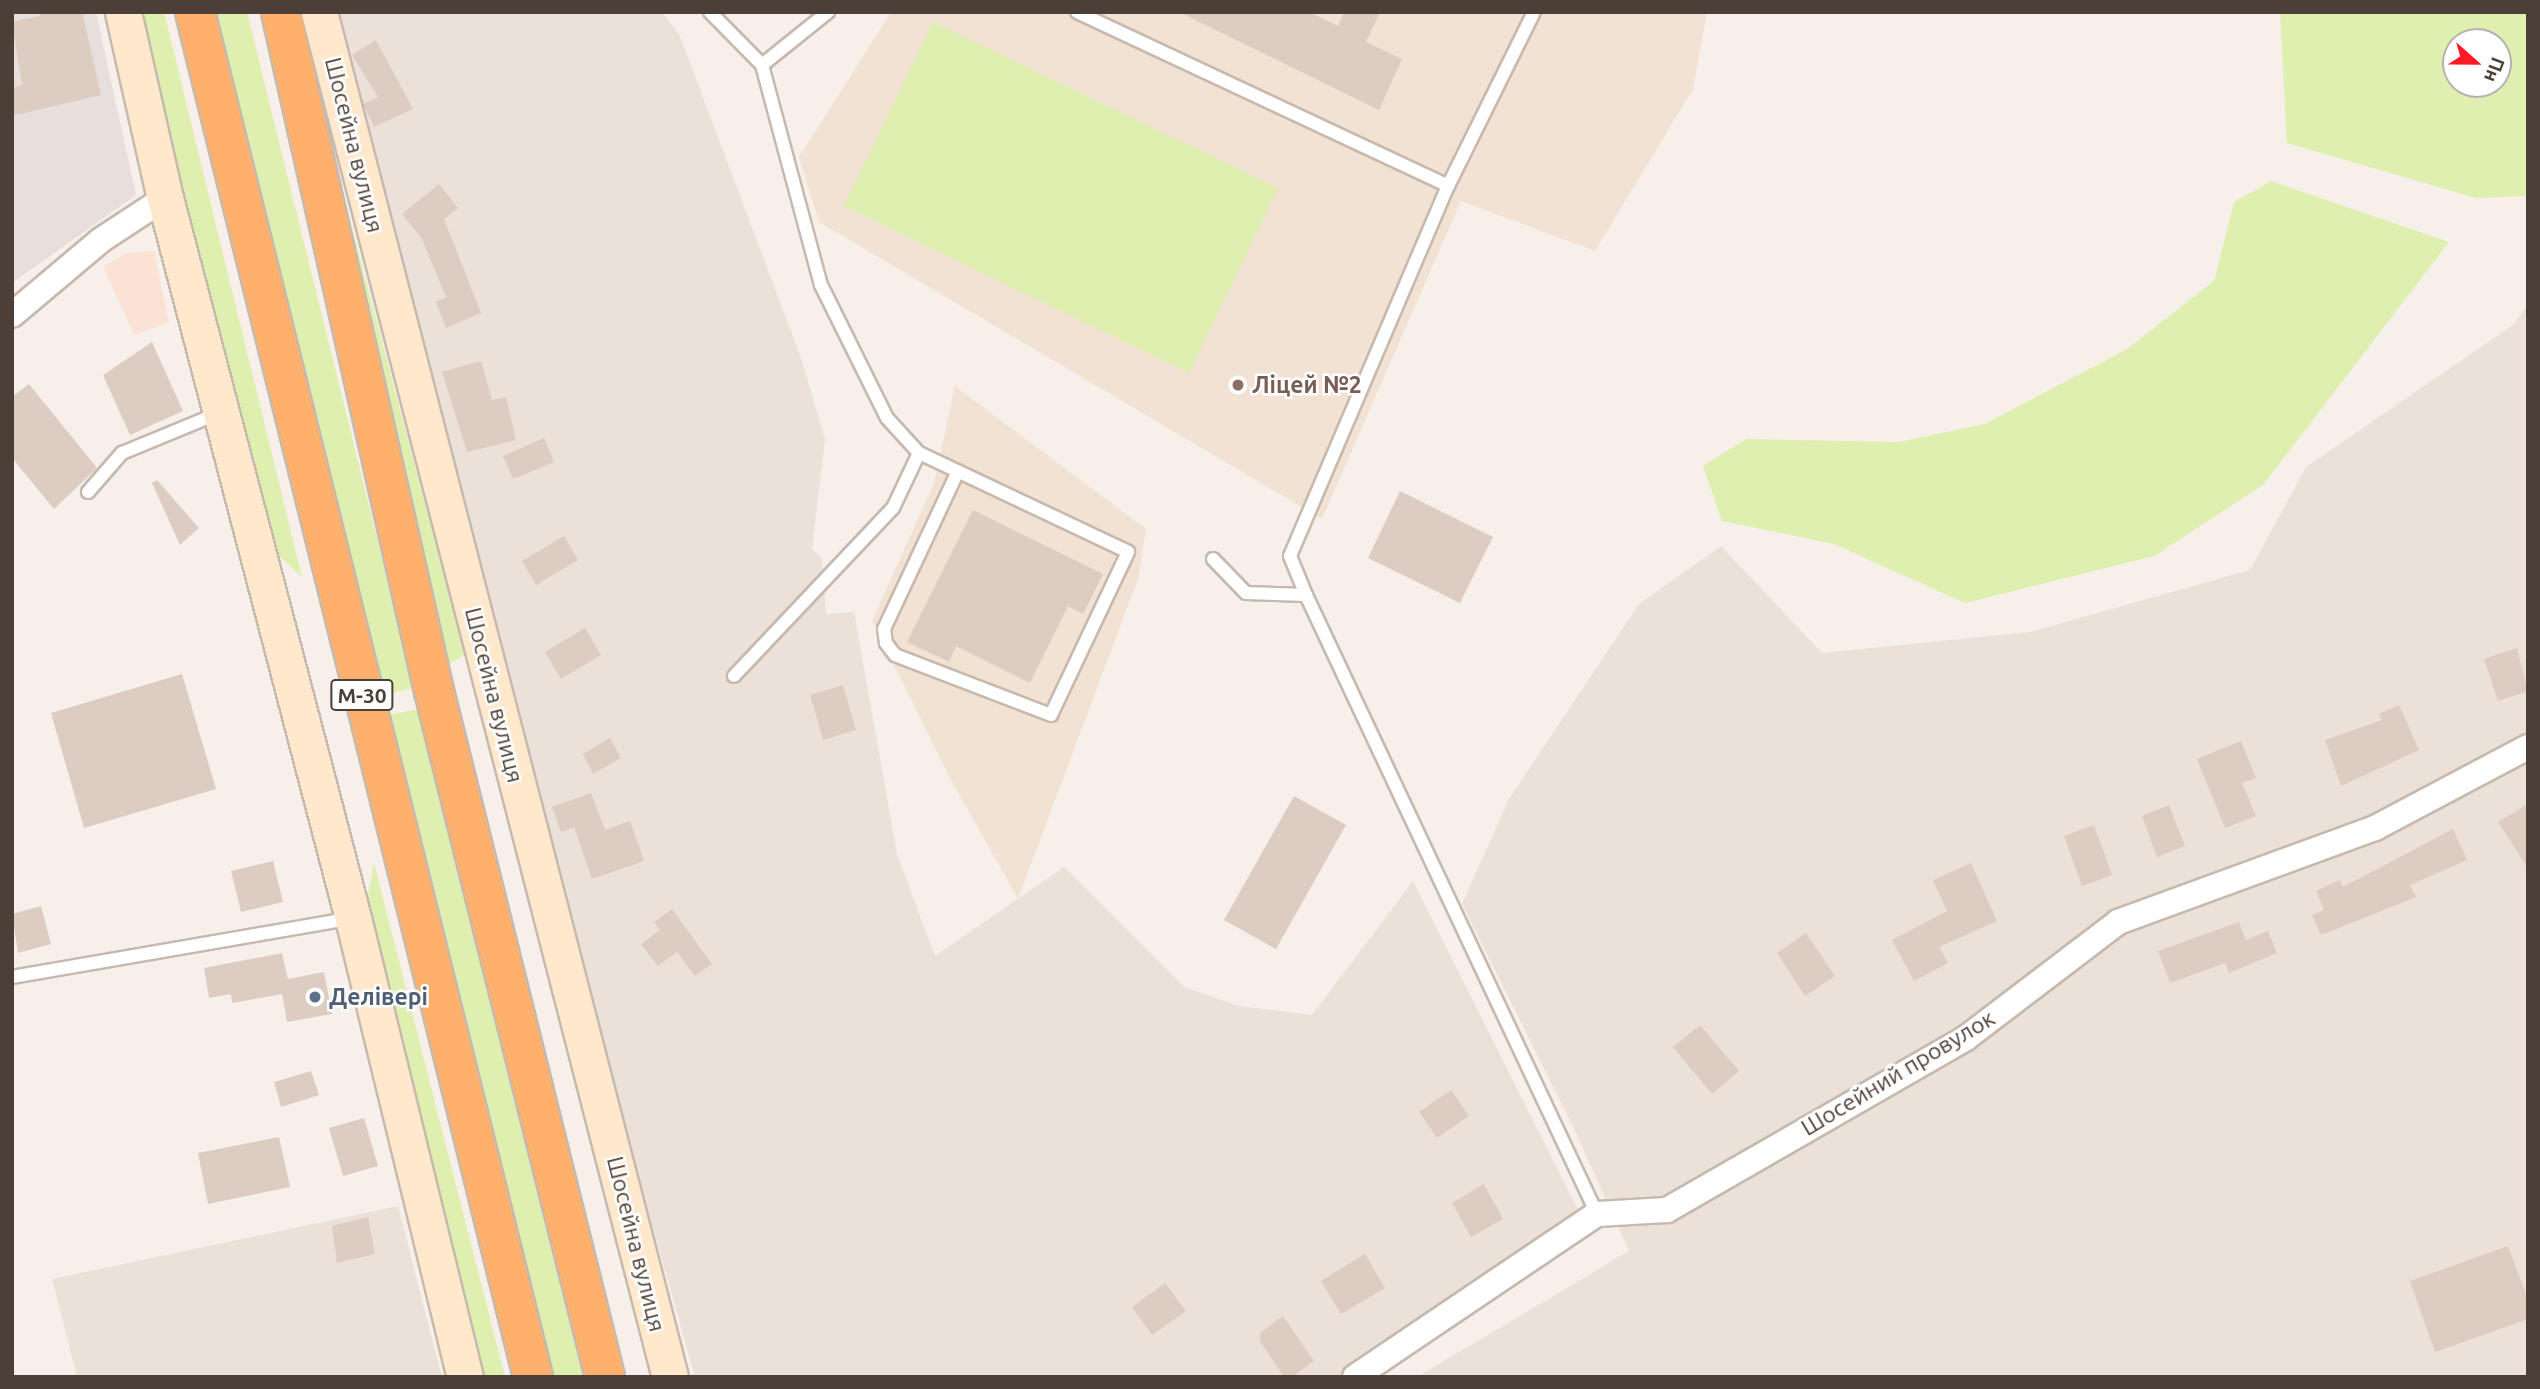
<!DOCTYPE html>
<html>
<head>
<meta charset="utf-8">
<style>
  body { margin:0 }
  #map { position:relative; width:2540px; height:1389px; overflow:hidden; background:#f7f0ea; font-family:Ubuntu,sans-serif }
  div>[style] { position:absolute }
  .residential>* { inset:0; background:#ebe1d8 }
  .commercial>* { inset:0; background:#fae2d4 }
  .industrial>* { inset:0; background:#e6dfdb }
  .education>* { inset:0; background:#f1e2d3 }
  .green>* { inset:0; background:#dfefaf }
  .building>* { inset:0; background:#ddccc1 }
  .roads { filter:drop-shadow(2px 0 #c6b9ae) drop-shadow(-2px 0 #c6b9ae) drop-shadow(0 2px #c6b9ae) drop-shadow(0 -2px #c6b9ae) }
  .lane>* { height:12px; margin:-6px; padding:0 6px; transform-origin:6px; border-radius:6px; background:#fff }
  .street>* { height:24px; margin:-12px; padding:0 12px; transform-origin:12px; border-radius:12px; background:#fff }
  .secondary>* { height:35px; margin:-17.5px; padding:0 17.5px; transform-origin:17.5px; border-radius:17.5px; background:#ffe8cc }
  .highway>* { height:38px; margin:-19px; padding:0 19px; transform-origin:19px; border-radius:19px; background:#ffb06d }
  .dots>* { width:19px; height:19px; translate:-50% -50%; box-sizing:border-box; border:4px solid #fff; border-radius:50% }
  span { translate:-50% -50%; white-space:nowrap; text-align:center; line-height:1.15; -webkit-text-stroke:5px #fff; paint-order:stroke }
  .shield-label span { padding:2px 5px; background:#fff; border:2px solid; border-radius:5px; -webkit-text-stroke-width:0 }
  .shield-label { font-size:21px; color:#4c3f37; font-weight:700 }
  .street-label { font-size:23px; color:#4c3f37 }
  .education-label { font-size:23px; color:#785e54; font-weight:700 }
  .left { translate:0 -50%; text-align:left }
  .service-label { font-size:23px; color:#4e5e75; font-weight:700 }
  .frame { position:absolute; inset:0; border:14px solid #4c3f37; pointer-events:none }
  .north { position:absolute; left:2442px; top:28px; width:70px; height:70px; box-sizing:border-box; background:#fff; border:2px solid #b7b2af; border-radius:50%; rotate:111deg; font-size:19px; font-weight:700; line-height:28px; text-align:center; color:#4c3f37 }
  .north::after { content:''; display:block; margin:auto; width:24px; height:32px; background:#ff1925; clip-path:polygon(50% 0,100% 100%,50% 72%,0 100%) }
</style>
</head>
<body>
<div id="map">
  <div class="residential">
    <div style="clip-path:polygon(328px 12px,662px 12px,680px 36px,800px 355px,825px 439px,812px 549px,822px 559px,826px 614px,854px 612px,897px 854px,935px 956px,1064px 867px,1184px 987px,1239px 1006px,1312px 1015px,1413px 881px,1590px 1234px,1357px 1377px,695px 1377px,536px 813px)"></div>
    <div style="clip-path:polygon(2528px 304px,2528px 1377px,1417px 1377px,1629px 1251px,1575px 1131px,1462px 904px,1509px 799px,1639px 604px,1721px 546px,1822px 653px,2030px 632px,2250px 570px,2306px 467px,2513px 325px)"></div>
    <div style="clip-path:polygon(398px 1206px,442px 1377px,77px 1377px,52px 1279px)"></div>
  </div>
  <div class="commercial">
    <div style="clip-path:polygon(154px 251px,169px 322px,134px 335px,103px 266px,127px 253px)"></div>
  </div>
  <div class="industrial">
    <div style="clip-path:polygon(12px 12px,96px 12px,136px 195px,12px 283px)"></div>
  </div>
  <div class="education">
    <div style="clip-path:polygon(891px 12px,1707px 12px,1693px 89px,1595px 251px,1461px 201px,1322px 519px,819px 222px,799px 157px)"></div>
    <div style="clip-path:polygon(955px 386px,1146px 529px,1138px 579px,1018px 899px,950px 778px,872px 621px,934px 483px)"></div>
  </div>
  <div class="green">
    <div style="clip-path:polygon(138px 12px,164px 12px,302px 577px,276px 553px)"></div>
    <div style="clip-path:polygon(210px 12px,247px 12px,414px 688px,377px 696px)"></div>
    <div style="clip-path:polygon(evenodd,2280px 12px,2528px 12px,2528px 196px,2476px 198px,2287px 143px,2280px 12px,2498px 42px,2498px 84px,2456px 84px,2456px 42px,2498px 42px)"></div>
    <div style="clip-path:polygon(933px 22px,1278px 188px,1189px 373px,844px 206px)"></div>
    <div style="clip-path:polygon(317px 95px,465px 655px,443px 667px)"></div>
    <div style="clip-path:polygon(2271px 181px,2449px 242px,2263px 485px,2154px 556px,1965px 603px,1834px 544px,1722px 521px,1703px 466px,1746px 439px,1898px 442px,1985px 424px,2127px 349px,2214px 281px,2234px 202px)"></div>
    <div style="clip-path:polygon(419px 709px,589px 1377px,552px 1377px,382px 716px)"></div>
    <div style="clip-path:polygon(374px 863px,505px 1377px,480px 1377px,364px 919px)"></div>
  </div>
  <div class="building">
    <div style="clip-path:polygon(39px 12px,82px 12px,101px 95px,12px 116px,12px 88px,22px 85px,12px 22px,40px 16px)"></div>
    <div style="clip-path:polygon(1179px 12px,1309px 12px,1338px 26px,1344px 12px,1380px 12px,1366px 42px,1402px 59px,1379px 110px)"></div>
    <div style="clip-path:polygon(376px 40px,413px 109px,374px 127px,363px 104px,378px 97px,352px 55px)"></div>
    <div style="clip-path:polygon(439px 184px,458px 208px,444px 219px,481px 313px,446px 328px,436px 302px,446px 297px,422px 239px,402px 214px)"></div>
    <div style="clip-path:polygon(152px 342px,183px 411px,130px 435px,103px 375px)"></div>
    <div style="clip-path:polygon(481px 361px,492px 400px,506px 397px,516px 440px,467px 452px,442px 372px)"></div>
    <div style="clip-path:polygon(29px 384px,97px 468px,54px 509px,12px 458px,12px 397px)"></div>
    <div style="clip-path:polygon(544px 438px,554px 462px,513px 479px,503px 456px)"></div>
    <div style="clip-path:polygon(157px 480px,199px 528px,180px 545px,152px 483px)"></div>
    <div style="clip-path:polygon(1400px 491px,1493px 537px,1460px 603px,1368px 558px)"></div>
    <div style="clip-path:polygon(973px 510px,1103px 574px,1083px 614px,1068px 606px,1030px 683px,956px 646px,949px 662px,907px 642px)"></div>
    <div style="clip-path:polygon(564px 536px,578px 560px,536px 585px,522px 561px)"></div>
    <div style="clip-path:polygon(585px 628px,601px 655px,561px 679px,545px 652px)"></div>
    <div style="clip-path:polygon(2517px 648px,2528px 691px,2498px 701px,2484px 659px)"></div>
    <div style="clip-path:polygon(182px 674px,216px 789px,84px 828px,51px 713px)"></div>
    <div style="clip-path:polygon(843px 685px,856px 730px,823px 740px,810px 695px)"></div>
    <div style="clip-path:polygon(2399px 705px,2419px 750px,2341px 786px,2325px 740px,2382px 720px,2379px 714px)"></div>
    <div style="clip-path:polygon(610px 738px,621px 758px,593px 774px,583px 754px)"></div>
    <div style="clip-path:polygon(2241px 741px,2256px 778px,2242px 783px,2256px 816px,2225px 828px,2197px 759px)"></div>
    <div style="clip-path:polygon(591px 793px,605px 830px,630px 821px,644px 861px,592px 879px,574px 827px,561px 832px,552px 807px)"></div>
    <div style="clip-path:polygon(1294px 796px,1346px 825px,1276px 949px,1224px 920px)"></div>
    <div style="clip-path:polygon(2528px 804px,2528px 868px,2498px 822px)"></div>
    <div style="clip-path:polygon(2169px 805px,2185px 846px,2157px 857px,2142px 816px)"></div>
    <div style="clip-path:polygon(2094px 825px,2112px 875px,2082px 886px,2064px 836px)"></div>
    <div style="clip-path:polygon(2453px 829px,2467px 860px,2410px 885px,2416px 897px,2321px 935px,2312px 915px,2324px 910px,2316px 891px,2340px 880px,2343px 887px)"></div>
    <div style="clip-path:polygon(273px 861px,283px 902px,241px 912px,231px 871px)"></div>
    <div style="clip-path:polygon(1971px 863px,1997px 921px,1939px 947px,1948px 963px,1914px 981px,1892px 940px,1947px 911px,1933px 880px)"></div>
    <div style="clip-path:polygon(41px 906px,51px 944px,18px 953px,12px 914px)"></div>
    <div style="clip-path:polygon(672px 909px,712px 964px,695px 976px,677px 952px,658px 966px,641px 944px,660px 930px,654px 922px)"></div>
    <div style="clip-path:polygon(2239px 922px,2246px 940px,2268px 931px,2277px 953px,2229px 973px,2225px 963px,2170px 983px,2158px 951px)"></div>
    <div style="clip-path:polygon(1806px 933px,1835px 976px,1805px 996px,1777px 953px)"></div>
    <div style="clip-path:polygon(282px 953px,288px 979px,324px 972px,332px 1014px,287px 1022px,282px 994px,232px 1003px,231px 994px,209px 998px,204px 968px)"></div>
    <div style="clip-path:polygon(1700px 1025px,1739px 1071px,1712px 1094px,1673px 1047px)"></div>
    <div style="clip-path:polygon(311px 1071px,319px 1095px,281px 1107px,274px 1082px)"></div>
    <div style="clip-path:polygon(1451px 1090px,1469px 1116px,1437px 1138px,1419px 1112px)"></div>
    <div style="clip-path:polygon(364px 1118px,378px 1166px,343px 1176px,329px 1128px)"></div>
    <div style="clip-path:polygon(279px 1137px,290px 1187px,208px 1204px,198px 1153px)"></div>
    <div style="clip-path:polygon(1484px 1184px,1503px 1219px,1471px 1237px,1452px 1203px)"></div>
    <div style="clip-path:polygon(368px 1217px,375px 1254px,337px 1263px,332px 1226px)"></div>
    <div style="clip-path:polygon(2508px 1246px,2528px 1300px,2528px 1319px,2435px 1352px,2410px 1281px)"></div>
    <div style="clip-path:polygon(1365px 1254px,1385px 1288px,1341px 1314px,1321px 1281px)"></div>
    <div style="clip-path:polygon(1165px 1283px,1186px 1311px,1152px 1335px,1132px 1307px)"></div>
    <div style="clip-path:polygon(1283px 1316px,1314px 1361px,1292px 1377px,1284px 1377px,1260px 1341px,1260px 1333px)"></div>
  </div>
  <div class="roads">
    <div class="lane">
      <div style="left:710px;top:12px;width:74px;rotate:45.5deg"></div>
      <div style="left:762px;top:65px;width:228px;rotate:75deg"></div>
      <div style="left:821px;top:285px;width:148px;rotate:63.6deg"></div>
      <div style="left:887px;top:418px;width:47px;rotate:47.6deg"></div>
      <div style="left:919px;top:453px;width:231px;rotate:25.3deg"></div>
      <div style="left:1128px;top:552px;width:180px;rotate:115.3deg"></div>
      <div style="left:1051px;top:715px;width:167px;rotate:-159deg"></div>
      <div style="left:895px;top:655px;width:15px;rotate:-127deg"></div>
      <div style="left:886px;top:643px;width:14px;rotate:-98deg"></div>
      <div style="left:884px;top:629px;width:174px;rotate:-64.9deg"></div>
      <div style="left:1077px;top:12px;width:410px;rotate:25.1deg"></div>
      <div style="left:1448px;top:186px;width:194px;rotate:-63.7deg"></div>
      <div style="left:762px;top:65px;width:85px;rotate:-38.8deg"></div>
      <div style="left:88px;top:492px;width:52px;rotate:-48.9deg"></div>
      <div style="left:122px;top:453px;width:105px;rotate:-22.4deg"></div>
      <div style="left:1213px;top:559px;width:47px;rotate:45.9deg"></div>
      <div style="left:1246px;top:593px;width:60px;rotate:1.9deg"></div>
      <div style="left:1306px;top:595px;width:684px;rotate:64.82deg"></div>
      <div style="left:1306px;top:595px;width:42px;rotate:-112.3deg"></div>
      <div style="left:1290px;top:556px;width:402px;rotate:-66.9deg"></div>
      <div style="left:734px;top:676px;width:231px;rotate:-46.6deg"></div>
      <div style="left:893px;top:508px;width:61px;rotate:-64.7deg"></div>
      <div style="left:12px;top:977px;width:345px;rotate:-9.8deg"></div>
    </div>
    <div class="street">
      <div style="left:12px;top:315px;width:116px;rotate:-40.1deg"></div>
      <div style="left:101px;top:240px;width:77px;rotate:-33.3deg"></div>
      <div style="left:1355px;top:1377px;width:292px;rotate:-34deg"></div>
      <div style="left:1597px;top:1214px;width:70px;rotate:-3.3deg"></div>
      <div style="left:1667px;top:1210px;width:345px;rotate:-29.9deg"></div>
      <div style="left:1966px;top:1038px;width:191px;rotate:-37.3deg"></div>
      <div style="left:2118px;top:922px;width:274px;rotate:-20.1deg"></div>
      <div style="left:2375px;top:828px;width:173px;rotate:-27.9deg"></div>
    </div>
    <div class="secondary">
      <div style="left:123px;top:12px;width:191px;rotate:77.3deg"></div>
      <div style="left:165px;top:198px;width:744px;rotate:75.37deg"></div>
      <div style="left:353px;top:918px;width:472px;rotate:76.3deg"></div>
      <div style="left:319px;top:12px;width:1409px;rotate:75.58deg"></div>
    </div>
    <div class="highway">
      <div style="left:195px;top:12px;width:1406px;rotate:76.09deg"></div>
      <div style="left:281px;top:12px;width:696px;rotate:77.3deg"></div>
      <div style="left:434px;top:691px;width:707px;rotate:76deg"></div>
    </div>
  </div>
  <div class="dots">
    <div style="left:1238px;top:385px;background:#8d6e63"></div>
    <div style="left:315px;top:997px;background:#5c6f8a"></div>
  </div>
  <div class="shield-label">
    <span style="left:362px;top:695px">М-30</span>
  </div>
  <div class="street-label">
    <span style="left:354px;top:145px;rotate:76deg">Шосейна вулиця</span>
    <span style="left:494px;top:695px;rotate:76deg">Шосейна вулиця</span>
    <span style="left:1898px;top:1073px;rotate:-31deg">Шосейний провулок</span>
    <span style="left:636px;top:1244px;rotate:76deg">Шосейна вулиця</span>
  </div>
  <div class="education-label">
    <span class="left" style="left:1252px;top:385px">Ліцей №2</span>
  </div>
  <div class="service-label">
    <span class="left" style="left:329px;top:997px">Делівері</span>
  </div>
  <div class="frame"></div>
  <div class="north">Пн</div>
</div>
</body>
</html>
